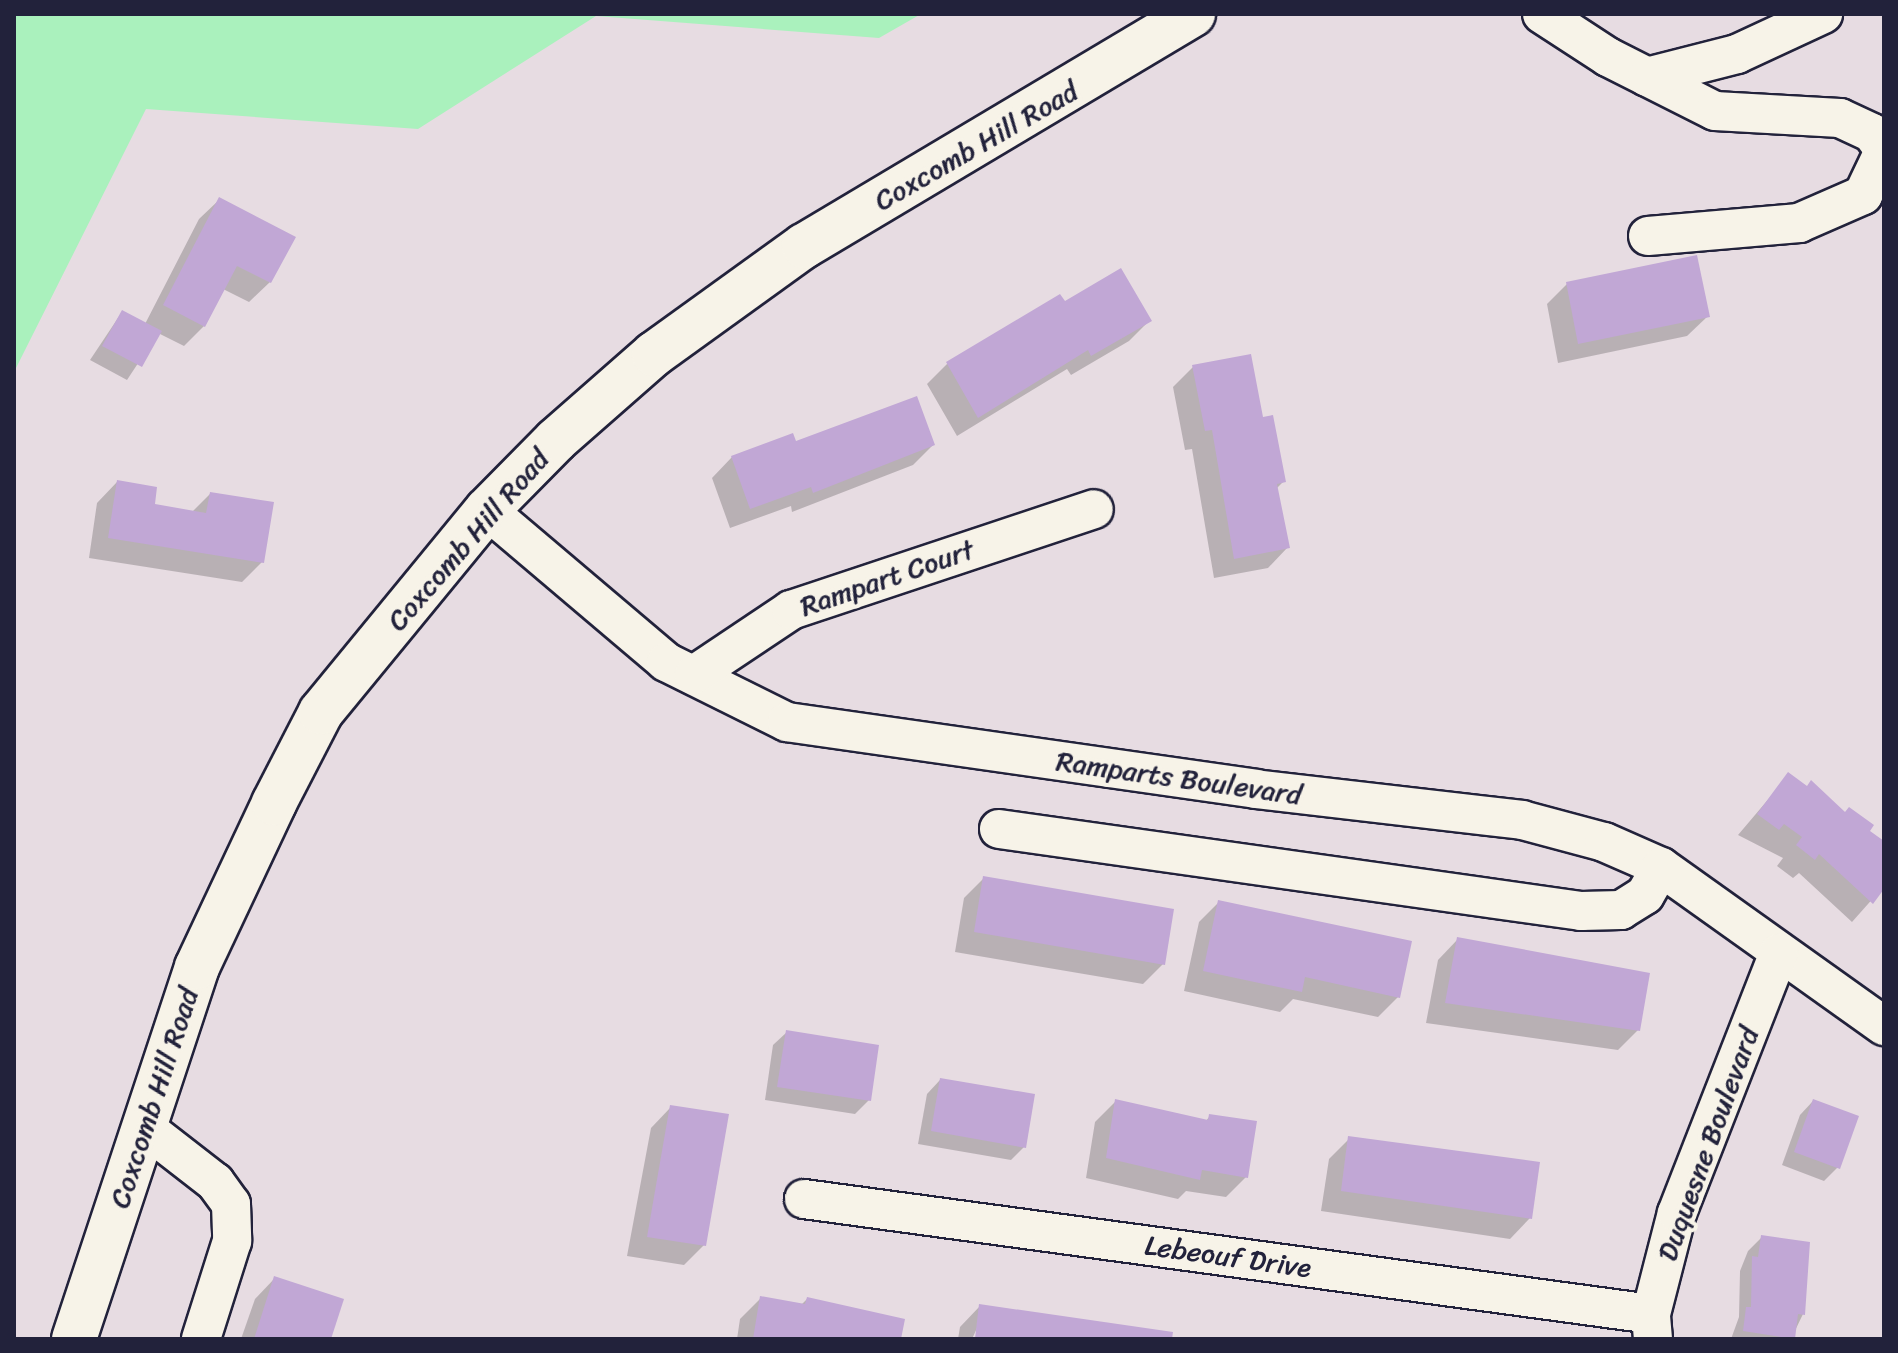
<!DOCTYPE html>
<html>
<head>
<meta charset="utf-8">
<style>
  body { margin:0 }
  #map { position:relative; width:1898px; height:1353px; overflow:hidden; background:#e7dce2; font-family:Sriracha,sans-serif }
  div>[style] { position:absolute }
  .green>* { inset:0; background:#aaf1bd }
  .shadow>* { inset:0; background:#0003 }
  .building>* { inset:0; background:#c1a7d5 }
  .roads { filter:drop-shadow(2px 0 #22223b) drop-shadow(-2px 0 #22223b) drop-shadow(0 2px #22223b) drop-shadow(0 -2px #22223b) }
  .minor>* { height:38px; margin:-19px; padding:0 19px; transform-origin:19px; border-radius:19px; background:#f7f3e8 }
  .major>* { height:44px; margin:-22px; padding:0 22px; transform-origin:22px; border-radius:22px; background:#f7f3e8 }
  span { translate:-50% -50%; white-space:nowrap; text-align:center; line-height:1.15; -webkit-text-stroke:8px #f7f3e8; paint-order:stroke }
  .street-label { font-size:28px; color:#22223b }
  .frame { position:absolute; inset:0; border:16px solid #22223b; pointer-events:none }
</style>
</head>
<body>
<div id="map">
  <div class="green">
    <div style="clip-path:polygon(14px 14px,921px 14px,879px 38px,596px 16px,418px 129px,146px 109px,14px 372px)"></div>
  </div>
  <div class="shadow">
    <div style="clip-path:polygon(220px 199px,270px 282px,249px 302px,223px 289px,204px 326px,184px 346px,158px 333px,127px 380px,90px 360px,122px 312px,145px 324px,199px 219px)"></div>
    <div style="clip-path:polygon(1567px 284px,1708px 316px,1687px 336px,1558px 363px,1547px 304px)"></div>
    <div style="clip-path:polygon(1064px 303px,1149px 321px,1129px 341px,1071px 375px,1067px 369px,957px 436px,927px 384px,947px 364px)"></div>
    <div style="clip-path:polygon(1193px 367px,1261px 419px,1284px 481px,1276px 489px,1288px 547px,1268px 568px,1214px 578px,1192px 449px,1185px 450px,1173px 387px)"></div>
    <div style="clip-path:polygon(795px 443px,933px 445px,913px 465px,792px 512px,791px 506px,730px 528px,712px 478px,732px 457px)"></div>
    <div style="clip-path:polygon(117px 482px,152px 506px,192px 512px,210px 494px,262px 562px,242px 582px,89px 558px,97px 503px)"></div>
    <div style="clip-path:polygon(1789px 775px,1867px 831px,1884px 849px,1884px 886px,1852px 922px,1799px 873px,1793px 878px,1777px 866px,1783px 858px,1738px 835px)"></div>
    <div style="clip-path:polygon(984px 878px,1163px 964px,1143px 984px,955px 952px,964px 898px)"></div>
    <div style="clip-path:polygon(1219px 902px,1398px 997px,1378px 1017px,1293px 999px,1280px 1012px,1184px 991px,1199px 922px)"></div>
    <div style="clip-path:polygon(1458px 939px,1638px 1030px,1618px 1050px,1426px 1023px,1438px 960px)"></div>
    <div style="clip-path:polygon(787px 1032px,869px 1100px,855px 1114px,765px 1100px,773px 1045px)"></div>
    <div style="clip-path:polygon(940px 1080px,1024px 1147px,1011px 1160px,918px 1144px,927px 1094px)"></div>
    <div style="clip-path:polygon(1813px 1101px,1838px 1167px,1824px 1181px,1782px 1165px,1800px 1115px)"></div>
    <div style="clip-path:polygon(1115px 1102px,1205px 1122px,1210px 1116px,1246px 1177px,1226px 1197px,1186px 1191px,1178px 1199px,1086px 1178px,1095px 1122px)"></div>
    <div style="clip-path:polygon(671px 1107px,704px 1245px,684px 1265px,627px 1256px,651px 1128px)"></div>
    <div style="clip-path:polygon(1349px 1139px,1530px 1218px,1510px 1239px,1321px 1211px,1329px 1159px)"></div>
    <div style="clip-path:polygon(1762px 1237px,1803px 1314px,1791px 1339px,1731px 1339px,1739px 1317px,1740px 1271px,1748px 1251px)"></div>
    <div style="clip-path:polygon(275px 1278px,329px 1339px,241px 1339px,255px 1299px)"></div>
    <div style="clip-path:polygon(760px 1299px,801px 1305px,807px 1299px,899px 1339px,737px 1339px,740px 1319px)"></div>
    <div style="clip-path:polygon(980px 1306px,1170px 1339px,977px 1339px,978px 1326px,972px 1339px,958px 1339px,960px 1327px)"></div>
  </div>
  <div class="building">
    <div style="clip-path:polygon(219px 197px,296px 237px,271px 283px,237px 266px,205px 327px,163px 305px)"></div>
    <div style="clip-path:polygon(1697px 255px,1710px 317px,1578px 344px,1566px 282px)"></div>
    <div style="clip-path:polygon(1121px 268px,1152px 321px,1091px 356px,1088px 350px,978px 418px,946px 362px,1060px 294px,1065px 301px)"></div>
    <div style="clip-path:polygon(122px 310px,162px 331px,142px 367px,102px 346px)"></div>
    <div style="clip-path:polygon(1251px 354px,1263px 417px,1273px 415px,1286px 482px,1277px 484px,1290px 548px,1234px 559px,1212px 430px,1205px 431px,1192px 365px)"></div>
    <div style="clip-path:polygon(917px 396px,935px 445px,813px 493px,811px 487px,750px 509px,731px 456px,793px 433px,796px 441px)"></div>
    <div style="clip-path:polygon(117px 480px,157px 487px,155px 504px,206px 513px,210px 492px,274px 502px,264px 563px,108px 538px)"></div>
    <div style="clip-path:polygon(1788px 772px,1807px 786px,1811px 780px,1845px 812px,1849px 807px,1874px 825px,1870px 831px,1884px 841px,1884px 889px,1873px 904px,1819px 854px,1815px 860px,1796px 845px,1802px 837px,1784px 824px,1779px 830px,1757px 814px)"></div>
    <div style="clip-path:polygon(983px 876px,1174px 909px,1165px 965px,974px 932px)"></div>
    <div style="clip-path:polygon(1218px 900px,1412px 941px,1400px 998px,1305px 977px,1302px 992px,1203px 971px)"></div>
    <div style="clip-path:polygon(1457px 937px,1650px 973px,1640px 1031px,1445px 1003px)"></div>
    <div style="clip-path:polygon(786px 1030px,879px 1045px,871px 1101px,777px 1087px)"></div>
    <div style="clip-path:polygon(940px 1078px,1035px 1094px,1026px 1148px,931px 1131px)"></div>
    <div style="clip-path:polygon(1115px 1099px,1208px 1120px,1209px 1114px,1257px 1121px,1248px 1178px,1202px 1170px,1200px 1180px,1106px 1158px)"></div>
    <div style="clip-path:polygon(1813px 1099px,1859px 1116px,1840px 1169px,1794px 1152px)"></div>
    <div style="clip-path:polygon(670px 1105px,729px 1114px,706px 1246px,647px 1237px)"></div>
    <div style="clip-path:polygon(1348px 1136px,1540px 1162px,1532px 1219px,1341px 1191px)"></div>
    <div style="clip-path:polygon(1761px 1235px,1810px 1242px,1805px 1315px,1798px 1314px,1795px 1339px,1743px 1331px,1746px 1307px,1751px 1307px,1752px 1256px,1758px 1257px)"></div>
    <div style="clip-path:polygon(274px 1276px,344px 1299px,331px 1339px,254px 1339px)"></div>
    <div style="clip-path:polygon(760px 1296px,805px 1304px,807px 1297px,905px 1319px,901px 1339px,753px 1339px)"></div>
    <div style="clip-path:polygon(979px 1304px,1173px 1332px,1172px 1339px,975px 1339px)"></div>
  </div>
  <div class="roads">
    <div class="minor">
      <div style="left:1542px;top:14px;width:79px;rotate:33.1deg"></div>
      <div style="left:1608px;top:57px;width:120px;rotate:26.8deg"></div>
      <div style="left:1715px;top:111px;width:125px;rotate:3.2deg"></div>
      <div style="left:1840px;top:118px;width:35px;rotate:25deg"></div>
      <div style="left:1872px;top:133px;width:21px;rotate:55deg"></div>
      <div style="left:1647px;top:77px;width:93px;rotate:-14.3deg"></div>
      <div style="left:1737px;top:54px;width:95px;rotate:-24.9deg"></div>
      <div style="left:1648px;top:236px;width:152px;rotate:-4.9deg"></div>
      <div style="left:1799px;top:223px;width:70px;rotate:-23.6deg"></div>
      <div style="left:1863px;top:195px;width:49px;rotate:-64.5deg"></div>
      <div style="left:487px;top:510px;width:235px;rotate:40.3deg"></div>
      <div style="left:666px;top:662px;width:135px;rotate:26.4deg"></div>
      <div style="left:787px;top:722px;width:473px;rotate:8.1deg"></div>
      <div style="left:1255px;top:789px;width:269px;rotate:6.6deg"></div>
      <div style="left:1522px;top:820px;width:85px;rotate:15deg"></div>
      <div style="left:1604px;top:842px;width:62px;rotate:23.7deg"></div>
      <div style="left:1661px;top:867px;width:274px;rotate:35.5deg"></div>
      <div style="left:694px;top:675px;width:117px;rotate:-33.8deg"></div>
      <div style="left:791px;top:610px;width:319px;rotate:-18.4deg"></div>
      <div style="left:999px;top:829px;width:588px;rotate:8.02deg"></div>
      <div style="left:1581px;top:911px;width:40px;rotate:-1.4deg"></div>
      <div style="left:1621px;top:910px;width:28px;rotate:-32deg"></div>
      <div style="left:1645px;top:895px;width:32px;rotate:-60deg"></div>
      <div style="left:144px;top:1127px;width:90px;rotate:37.8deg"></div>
      <div style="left:215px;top:1182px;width:27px;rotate:54deg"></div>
      <div style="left:231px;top:1204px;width:37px;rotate:88deg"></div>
      <div style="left:232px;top:1241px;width:103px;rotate:107.6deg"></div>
      <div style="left:804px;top:1199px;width:855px;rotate:7.73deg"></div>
      <div style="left:1653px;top:1339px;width:25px;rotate:-95deg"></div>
      <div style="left:1651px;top:1314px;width:104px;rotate:-75.6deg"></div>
      <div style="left:1677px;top:1213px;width:279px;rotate:-68.6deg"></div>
    </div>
    <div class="major">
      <div style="left:74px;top:1339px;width:392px;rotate:-71.7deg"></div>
      <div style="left:197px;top:967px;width:181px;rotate:-64.8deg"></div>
      <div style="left:274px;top:803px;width:102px;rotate:-62.7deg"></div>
      <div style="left:321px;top:712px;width:261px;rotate:-50.6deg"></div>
      <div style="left:487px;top:510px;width:98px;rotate:-45.4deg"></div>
      <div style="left:556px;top:440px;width:130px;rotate:-41.3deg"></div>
      <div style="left:654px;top:354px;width:185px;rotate:-35.8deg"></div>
      <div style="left:804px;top:246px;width:453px;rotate:-30.8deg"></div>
    </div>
  </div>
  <div class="street-label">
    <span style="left:976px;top:146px;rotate:-30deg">Coxcomb Hill Road</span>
    <span style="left:468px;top:540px;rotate:-49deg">Coxcomb Hill Road</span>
    <span style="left:887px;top:578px;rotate:-19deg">Rampart Court</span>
    <span style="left:1179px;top:778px;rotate:8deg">Ramparts Boulevard</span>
    <span style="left:154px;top:1098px;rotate:-72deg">Coxcomb Hill Road</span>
    <span style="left:1708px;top:1144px;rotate:-70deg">Duquesne Boulevard</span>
    <span style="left:1228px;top:1257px;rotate:8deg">Lebeouf Drive</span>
  </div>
  <div class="frame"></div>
</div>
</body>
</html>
